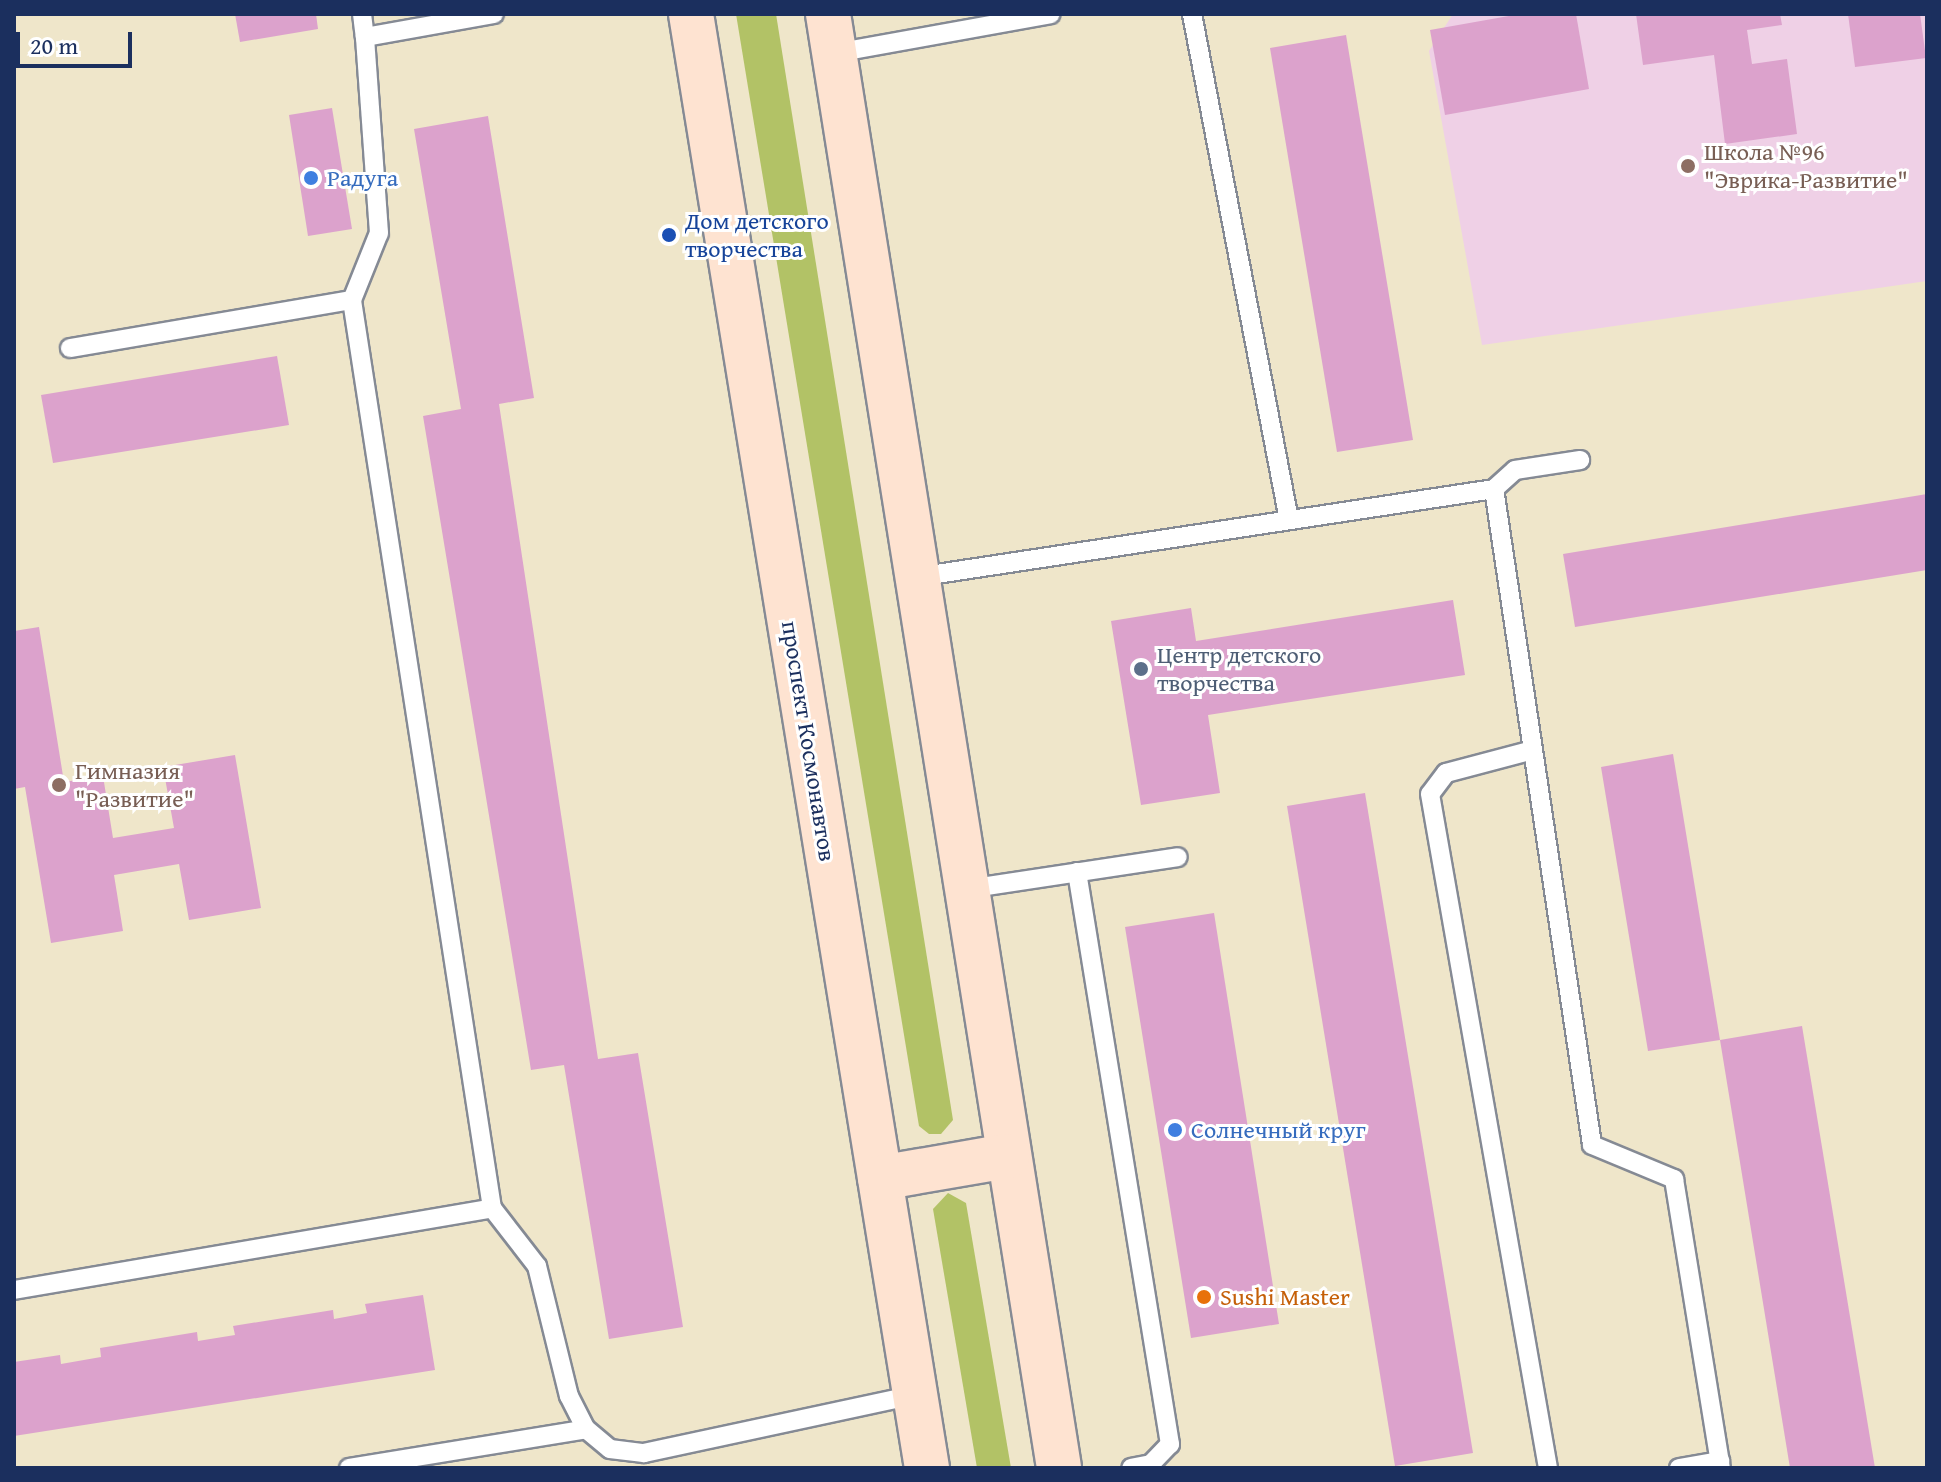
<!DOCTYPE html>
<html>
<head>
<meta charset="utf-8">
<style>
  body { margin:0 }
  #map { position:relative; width:1941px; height:1482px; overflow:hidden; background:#efe6ca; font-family:"Gentium Book Plus",serif }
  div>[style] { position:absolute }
  .built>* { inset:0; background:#efd0e6 }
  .green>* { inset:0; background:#b2c266 }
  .building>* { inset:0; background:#dca2cc }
  .roads { filter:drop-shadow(2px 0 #858a94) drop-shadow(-2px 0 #858a94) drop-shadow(0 2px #858a94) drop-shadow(0 -2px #858a94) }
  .lane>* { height:18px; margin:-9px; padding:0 9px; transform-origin:9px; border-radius:9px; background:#fff }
  .secondary>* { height:44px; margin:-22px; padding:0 22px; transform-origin:22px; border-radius:22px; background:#fee3d1 }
  .dots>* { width:22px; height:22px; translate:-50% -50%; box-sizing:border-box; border:4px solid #fff; border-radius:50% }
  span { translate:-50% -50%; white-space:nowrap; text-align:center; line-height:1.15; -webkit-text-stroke:6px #fff; paint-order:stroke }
  .education-label { font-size:24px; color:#785e54 }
  .left { translate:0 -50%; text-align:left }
  .shop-label { font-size:24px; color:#366cbe }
  .transit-label { font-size:24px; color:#164399 }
  .service-label { font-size:24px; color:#4e5e75 }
  .street-label { font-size:24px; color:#1b2f5e }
  .food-label { font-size:24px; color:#c56008 }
  .frame { position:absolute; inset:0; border:16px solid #1b2f5e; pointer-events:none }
  .scale { position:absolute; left:16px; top:32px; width:116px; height:36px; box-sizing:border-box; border:4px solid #1b2f5e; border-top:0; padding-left:10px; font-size:24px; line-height:28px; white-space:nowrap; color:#1b2f5e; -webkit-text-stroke:6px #fff; paint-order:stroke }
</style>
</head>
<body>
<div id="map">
  <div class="built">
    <div style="clip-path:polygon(1453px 14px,1927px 14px,1927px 281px,1482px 345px,1429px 51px)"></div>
  </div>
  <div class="green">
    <div style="clip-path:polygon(736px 14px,776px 14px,953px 1120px,941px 1134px,929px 1134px,919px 1126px)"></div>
    <div style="clip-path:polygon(948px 1193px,966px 1203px,1011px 1468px,977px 1468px,933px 1209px)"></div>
  </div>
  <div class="building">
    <div style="clip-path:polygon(235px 14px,316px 14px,318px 29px,240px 42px)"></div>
    <div style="clip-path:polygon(1520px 14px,1576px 14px,1589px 89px,1445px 115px,1430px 30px)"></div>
    <div style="clip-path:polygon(1636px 14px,1780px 14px,1782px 25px,1747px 30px,1752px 64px,1787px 59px,1797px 134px,1725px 144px,1714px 55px,1643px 65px)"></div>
    <div style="clip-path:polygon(1848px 14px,1920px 14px,1926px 58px,1855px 67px)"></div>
    <div style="clip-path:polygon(1346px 35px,1413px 440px,1337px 452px,1270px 48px)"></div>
    <div style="clip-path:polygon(332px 108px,352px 229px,308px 236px,289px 115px)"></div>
    <div style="clip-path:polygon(488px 116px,534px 398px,499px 404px,598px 1059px,638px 1053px,683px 1327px,609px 1339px,564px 1065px,531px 1070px,423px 416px,461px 409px,414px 129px)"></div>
    <div style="clip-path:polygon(277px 356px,289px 425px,53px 463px,41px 395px)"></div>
    <div style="clip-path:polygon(1927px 494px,1927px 570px,1575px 627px,1563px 554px)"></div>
    <div style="clip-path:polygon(1453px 600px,1465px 675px,1208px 715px,1220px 793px,1141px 805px,1111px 621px,1191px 608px,1196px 641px)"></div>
    <div style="clip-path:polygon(39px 627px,64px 782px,103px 776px,113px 838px,174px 828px,163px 767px,235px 755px,261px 908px,189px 920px,179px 864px,114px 875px,123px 931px,51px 943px,25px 787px,14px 789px,14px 631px)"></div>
    <div style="clip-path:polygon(1673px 754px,1720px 1040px,1648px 1051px,1601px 767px)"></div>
    <div style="clip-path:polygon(1365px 793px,1473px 1453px,1395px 1466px,1287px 806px)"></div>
    <div style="clip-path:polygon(1214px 913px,1279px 1324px,1191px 1338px,1125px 927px)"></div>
    <div style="clip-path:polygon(1802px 1026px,1875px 1468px,1790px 1468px,1720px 1040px)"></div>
    <div style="clip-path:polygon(423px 1295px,435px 1370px,14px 1436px,14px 1362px,60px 1355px,61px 1364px,101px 1357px,100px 1348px,197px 1332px,198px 1341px,235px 1335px,233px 1326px,333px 1310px,334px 1319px,367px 1313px,365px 1304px)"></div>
  </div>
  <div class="roads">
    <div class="lane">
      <div style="left:362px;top:14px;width:23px;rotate:83deg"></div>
      <div style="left:1192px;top:14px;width:515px;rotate:79.15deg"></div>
      <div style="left:835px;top:53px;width:219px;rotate:-10.2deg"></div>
      <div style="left:70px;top:348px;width:286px;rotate:-9.7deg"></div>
      <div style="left:1494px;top:489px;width:28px;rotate:-42deg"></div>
      <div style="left:1515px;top:470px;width:66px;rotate:-8.7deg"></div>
      <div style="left:917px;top:577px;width:584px;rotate:-8.67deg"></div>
      <div style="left:1494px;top:489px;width:663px;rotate:81.5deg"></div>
      <div style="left:1592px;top:1145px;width:89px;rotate:22.5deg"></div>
      <div style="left:1674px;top:1179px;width:293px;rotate:80.8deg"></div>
      <div style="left:1533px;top:750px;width:90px;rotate:165.2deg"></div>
      <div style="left:1446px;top:773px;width:26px;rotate:127deg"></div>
      <div style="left:1430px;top:794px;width:684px;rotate:80.07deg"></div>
      <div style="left:1077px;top:872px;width:580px;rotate:80.77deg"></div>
      <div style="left:1170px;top:1444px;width:28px;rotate:134deg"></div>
      <div style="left:1151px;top:1464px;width:20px;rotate:169deg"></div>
      <div style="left:967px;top:889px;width:213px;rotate:-8.6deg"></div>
      <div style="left:492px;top:1208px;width:919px;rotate:-98.77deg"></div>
      <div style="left:352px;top:300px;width:72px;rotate:-68.1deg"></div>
      <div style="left:379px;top:233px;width:196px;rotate:-94.1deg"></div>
      <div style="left:365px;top:37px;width:131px;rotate:-10.1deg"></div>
      <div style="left:14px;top:1290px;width:485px;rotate:-9.7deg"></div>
      <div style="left:492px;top:1208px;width:73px;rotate:52.2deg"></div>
      <div style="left:537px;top:1266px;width:134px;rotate:76.2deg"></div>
      <div style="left:569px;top:1396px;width:37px;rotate:63deg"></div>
      <div style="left:586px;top:1429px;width:31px;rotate:40deg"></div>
      <div style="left:610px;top:1449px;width:34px;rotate:7deg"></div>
      <div style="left:644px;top:1453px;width:277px;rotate:-12.1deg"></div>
      <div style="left:349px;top:1468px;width:240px;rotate:-9.3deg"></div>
      <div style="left:1679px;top:1468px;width:42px;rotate:-9.7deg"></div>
    </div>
    <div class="secondary">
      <div style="left:691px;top:14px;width:1473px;rotate:80.78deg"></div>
      <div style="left:828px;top:14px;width:1472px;rotate:80.97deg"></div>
      <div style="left:880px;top:1178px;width:129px;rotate:-9.8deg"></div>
    </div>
  </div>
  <div class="dots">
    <div style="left:1688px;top:166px;background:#8d6e63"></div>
    <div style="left:311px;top:178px;background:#3f7fe0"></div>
    <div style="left:669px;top:235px;background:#1a4fb4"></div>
    <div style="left:1141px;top:669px;background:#5c6f8a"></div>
    <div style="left:59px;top:785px;background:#8d6e63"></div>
    <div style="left:1175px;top:1130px;background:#3f7fe0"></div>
    <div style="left:1204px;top:1297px;background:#e8710a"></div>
  </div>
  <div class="education-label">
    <span class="left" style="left:1704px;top:166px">Школа №96<br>"Эврика-Развитие"</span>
    <span class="left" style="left:75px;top:785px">Гимназия<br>"Развитие"</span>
  </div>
  <div class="shop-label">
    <span class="left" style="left:327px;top:178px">Радуга</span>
    <span class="left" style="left:1191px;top:1130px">Солнечный круг</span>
  </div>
  <div class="transit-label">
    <span class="left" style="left:685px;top:235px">Дом детского<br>творчества</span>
  </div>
  <div class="service-label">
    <span class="left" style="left:1157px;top:669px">Центр детского<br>творчества</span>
  </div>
  <div class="street-label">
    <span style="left:809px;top:741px;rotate:81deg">проспект Космонавтов</span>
  </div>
  <div class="food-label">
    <span class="left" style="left:1220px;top:1297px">Sushi Master</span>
  </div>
  <div class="frame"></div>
  <div class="scale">20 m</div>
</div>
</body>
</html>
